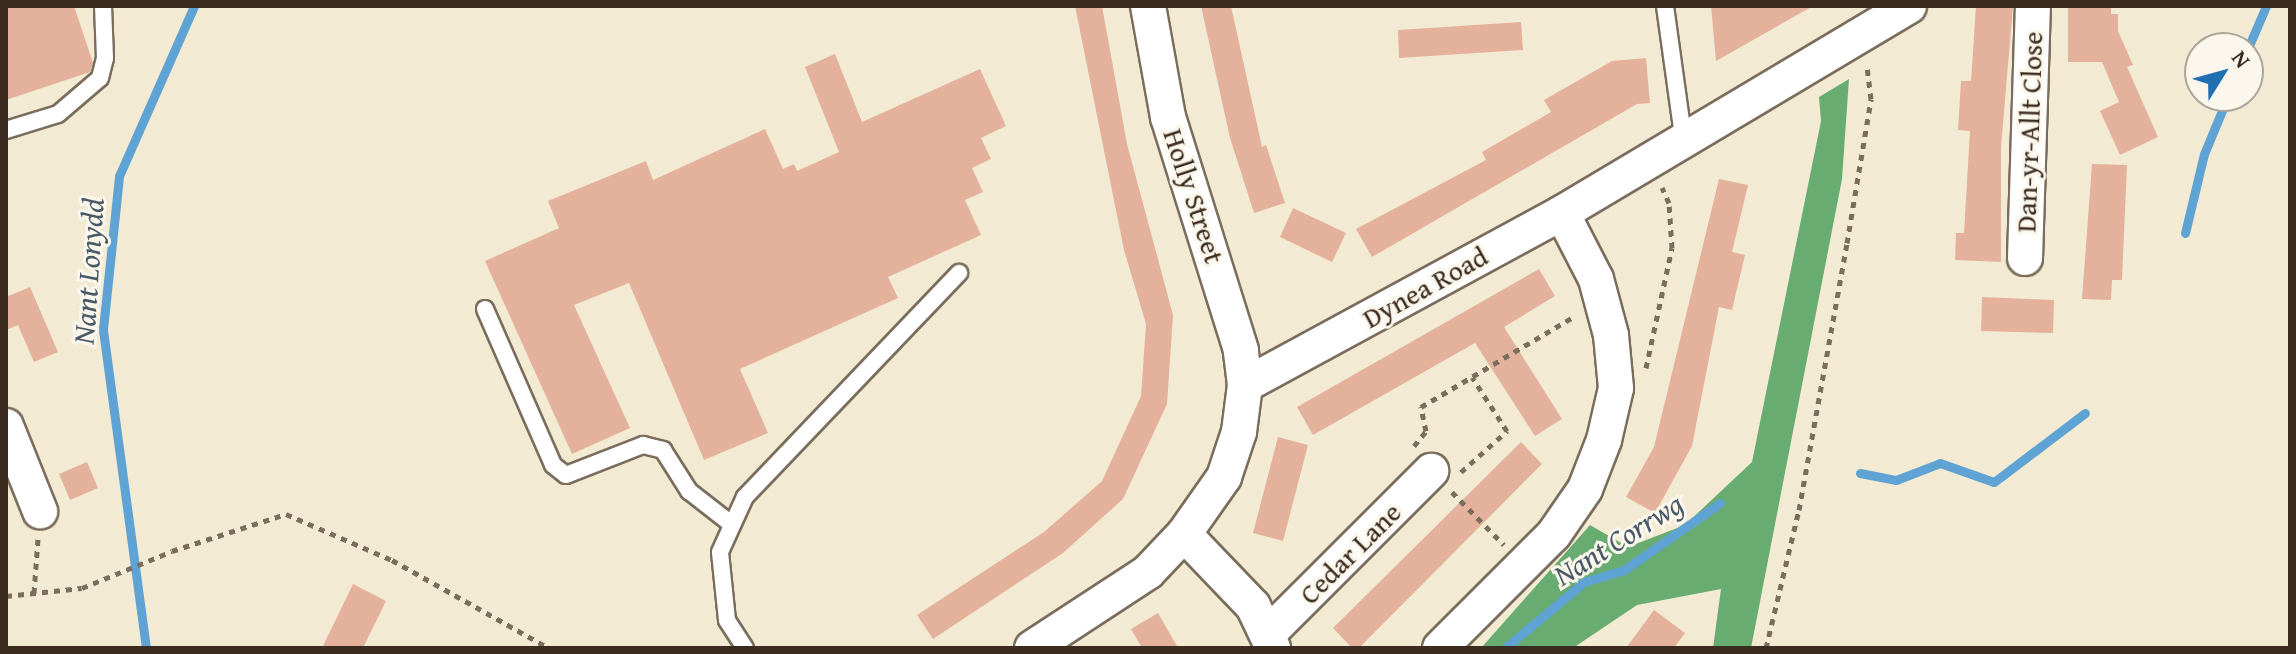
<!DOCTYPE html>
<html>
<head>
<meta charset="utf-8">
<style>
  body { margin:0 }
  #map { position:relative; width:2296px; height:654px; overflow:hidden; background:#f3ead3; font-family:"Gentium Book Plus",serif }
  div>[style] { position:absolute }
  .forest>* { inset:0; background:#69ac71 }
  .stream>* { height:9px; margin:-4.5px; padding:0 4.5px; transform-origin:4.5px; border-radius:4.5px; background:#5ea3d3 }
  .building>* { inset:0; background:#e4b29c }
  .path>* { height:5px; margin-top:-2.5px; transform-origin:0; background:repeating-linear-gradient(90deg,#7b6d5d 0 6px,transparent 0 12px) }
  .roads { filter:drop-shadow(2px 0 #7b6d5d) drop-shadow(-2px 0 #7b6d5d) drop-shadow(0 2px #7b6d5d) drop-shadow(0 -2px #7b6d5d) }
  .service>* { height:16px; margin:-8px; padding:0 8px; transform-origin:8px; border-radius:8px; background:#fff }
  .minor>* { height:34px; margin:-17px; padding:0 17px; transform-origin:17px; border-radius:17px; background:#fff }
  span { translate:-50% -50%; white-space:nowrap; text-align:center; line-height:1.15; -webkit-text-stroke:6px #fbf7ec; paint-order:stroke }
  .street-label { font-size:28px; color:#3b2a1e }
  .water-label { font-size:30px; color:#495a66; font-style:italic }
  .frame { position:absolute; inset:0; border:8px solid #3b2a1e; pointer-events:none }
  .north { position:absolute; left:2184px; top:32px; width:80px; height:80px; box-sizing:border-box; background:#fbf7ec; border:2px solid #aea59a; border-radius:50%; rotate:53deg; font-size:22px; font-weight:700; line-height:32px; text-align:center; color:#3b2a1e }
  .north::after { content:''; display:block; margin:auto; width:28px; height:36px; background:#1f6fb2; clip-path:polygon(50% 0,100% 100%,50% 72%,0 100%) }
</style>
</head>
<body>
<div id="map">
  <div class="forest">
    <div style="clip-path:polygon(1849px 79px,1842px 179px,1751px 648px,1713px 648px,1721px 589px,1637px 605px,1573px 648px,1481px 648px,1590px 525px,1628px 547px,1685px 525px,1752px 462px,1821px 121px,1819px 97px)"></div>
  </div>
  <div class="stream">
    <div style="left:2248px;top:48px;width:46px;rotate:-66.8deg"></div>
    <div style="left:2185px;top:233px;width:81px;rotate:-76.5deg"></div>
    <div style="left:2204px;top:154px;width:63px;rotate:-67.5deg"></div>
    <div style="left:1860px;top:473px;width:37px;rotate:11deg"></div>
    <div style="left:1896px;top:480px;width:47px;rotate:-21.1deg"></div>
    <div style="left:1940px;top:463px;width:57px;rotate:19.4deg"></div>
    <div style="left:1994px;top:482px;width:114px;rotate:-37.2deg"></div>
    <div style="left:146px;top:648px;width:322px;rotate:-97.7deg"></div>
    <div style="left:103px;top:329px;width:154px;rotate:-84deg"></div>
    <div style="left:119px;top:176px;width:186px;rotate:-66.2deg"></div>
    <div style="left:1505px;top:648px;width:103px;rotate:-39.9deg"></div>
    <div style="left:1584px;top:582px;width:42px;rotate:-16.7deg"></div>
    <div style="left:1624px;top:570px;width:117px;rotate:-34.9deg"></div>
  </div>
  <div class="building">
    <div style="clip-path:polygon(6px 6px,74px 6px,93px 63px,90px 72px,6px 100px)"></div>
    <div style="clip-path:polygon(1075px 6px,1102px 6px,1127px 144px,1173px 315px,1167px 404px,1123px 499px,1063px 553px,933px 639px,917px 615px,1044px 532px,1102px 481px,1141px 396px,1146px 324px,1124px 250px)"></div>
    <div style="clip-path:polygon(1201px 6px,1231px 6px,1262px 147px,1266px 145px,1285px 203px,1254px 213px,1230px 138px)"></div>
    <div style="clip-path:polygon(1711px 6px,1813px 6px,1716px 61px)"></div>
    <div style="clip-path:polygon(1976px 6px,2013px 6px,2001px 147px,2001px 262px,1955px 260px,1956px 233px,1964px 233px,1970px 131px,1958px 130px,1961px 81px,1971px 81px)"></div>
    <div style="clip-path:polygon(2068px 6px,2111px 6px,2111px 14px,2118px 14px,2118px 31px,2133px 65px,2127px 67px,2158px 137px,2120px 155px,2100px 111px,2119px 102px,2102px 62px,2068px 62px)"></div>
    <div style="clip-path:polygon(1521px 22px,1523px 50px,1399px 58px,1398px 30px)"></div>
    <div style="clip-path:polygon(835px 54px,862px 122px,980px 69px,1006px 126px,981px 138px,991px 159px,972px 168px,983px 192px,965px 200px,981px 235px,888px 277px,898px 298px,740px 369px,768px 433px,704px 460px,629px 283px,574px 305px,630px 428px,572px 454px,485px 261px,559px 228px,548px 201px,646px 161px,653px 180px,765px 129px,783px 169px,794px 164px,797px 171px,839px 152px,805px 67px)"></div>
    <div style="clip-path:polygon(1646px 58px,1650px 103px,1637px 104px,1372px 257px,1356px 229px,1486px 160px,1482px 152px,1551px 112px,1544px 100px,1612px 61px)"></div>
    <div style="clip-path:polygon(2092px 164px,2127px 165px,2122px 280px,2112px 280px,2111px 300px,2082px 299px)"></div>
    <div style="clip-path:polygon(1719px 179px,1748px 185px,1732px 252px,1745px 255px,1732px 310px,1719px 307px,1692px 446px,1655px 513px,1626px 497px,1654px 447px)"></div>
    <div style="clip-path:polygon(1293px 208px,1346px 233px,1332px 262px,1280px 237px)"></div>
    <div style="clip-path:polygon(1539px 269px,1555px 296px,1504px 327px,1562px 419px,1535px 436px,1475px 343px,1313px 435px,1297px 407px)"></div>
    <div style="clip-path:polygon(30px 287px,58px 352px,34px 362px,18px 325px,6px 330px,6px 297px)"></div>
    <div style="clip-path:polygon(1982px 297px,2054px 300px,2053px 333px,1981px 331px)"></div>
    <div style="clip-path:polygon(1278px 437px,1308px 445px,1283px 541px,1253px 533px)"></div>
    <div style="clip-path:polygon(1521px 442px,1542px 464px,1359px 648px,1352px 648px,1333px 628px)"></div>
    <div style="clip-path:polygon(87px 462px,98px 488px,70px 500px,59px 474px)"></div>
    <div style="clip-path:polygon(353px 584px,386px 601px,363px 648px,322px 648px)"></div>
    <div style="clip-path:polygon(1654px 610px,1685px 633px,1674px 648px,1626px 648px)"></div>
    <div style="clip-path:polygon(1158px 613px,1178px 648px,1142px 648px,1131px 629px)"></div>
  </div>
  <div class="path">
    <div style="left:1646px;top:368px;width:123px;rotate:-77.8deg"></div>
    <div style="left:1672px;top:248px;width:45px;rotate:-93.8deg"></div>
    <div style="left:1669px;top:203px;width:17px;rotate:-114deg"></div>
    <div style="left:1414px;top:446px;width:19px;rotate:-51deg"></div>
    <div style="left:1426px;top:431px;width:25px;rotate:-102deg"></div>
    <div style="left:1421px;top:407px;width:179px;rotate:-30.6deg"></div>
    <div style="left:1461px;top:472px;width:62px;rotate:-41.7deg"></div>
    <div style="left:1507px;top:431px;width:64px;rotate:-122.9deg"></div>
    <div style="left:1452px;top:492px;width:74px;rotate:45.5deg"></div>
    <div style="left:34px;top:593px;width:55px;rotate:-85.8deg"></div>
    <div style="left:6px;top:596px;width:76px;rotate:-6deg"></div>
    <div style="left:82px;top:588px;width:97px;rotate:-22.3deg"></div>
    <div style="left:172px;top:551px;width:120px;rotate:-18deg"></div>
    <div style="left:286px;top:514px;width:116px;rotate:23.5deg"></div>
    <div style="left:392px;top:560px;width:180px;rotate:29.3deg"></div>
    <div style="left:1766px;top:648px;width:142px;rotate:-76.6deg"></div>
    <div style="left:1799px;top:510px;width:271px;rotate:-79.8deg"></div>
    <div style="left:1847px;top:243px;width:146px;rotate:-80.5deg"></div>
    <div style="left:1871px;top:99px;width:33px;rotate:-97deg"></div>
  </div>
  <div class="roads">
    <div class="service">
      <div style="left:1665px;top:6px;width:131px;rotate:82.1deg"></div>
      <div style="left:6px;top:130px;width:54px;rotate:-17.1deg"></div>
      <div style="left:58px;top:114px;width:55px;rotate:-40.6deg"></div>
      <div style="left:100px;top:78px;width:21px;rotate:-76deg"></div>
      <div style="left:105px;top:58px;width:52px;rotate:-92.2deg"></div>
      <div style="left:485px;top:309px;width:170px;rotate:66.4deg"></div>
      <div style="left:553px;top:465px;width:16px;rotate:38deg"></div>
      <div style="left:566px;top:475px;width:83px;rotate:-21.3deg"></div>
      <div style="left:643px;top:445px;width:21px;rotate:14deg"></div>
      <div style="left:663px;top:450px;width:49px;rotate:57.6deg"></div>
      <div style="left:689px;top:491px;width:52px;rotate:38deg"></div>
      <div style="left:745px;top:648px;width:33px;rotate:-123deg"></div>
      <div style="left:727px;top:620px;width:68px;rotate:-95.9deg"></div>
      <div style="left:720px;top:552px;width:60px;rotate:-65.6deg"></div>
      <div style="left:745px;top:497px;width:310px;rotate:-46.3deg"></div>
    </div>
    <div class="minor">
      <div style="left:2025px;top:258px;width:252px;rotate:-88.2deg"></div>
      <div style="left:1245px;top:385px;width:361px;rotate:-28.5deg"></div>
      <div style="left:1562px;top:213px;width:404px;rotate:-30.8deg"></div>
      <div style="left:6px;top:426px;width:92px;rotate:68.2deg"></div>
      <div style="left:1184px;top:534px;width:100px;rotate:46.2deg"></div>
      <div style="left:1253px;top:606px;width:47px;rotate:64.5deg"></div>
      <div style="left:1268px;top:634px;width:231px;rotate:-45deg"></div>
      <div style="left:1032px;top:648px;width:139px;rotate:-33.2deg"></div>
      <div style="left:1148px;top:572px;width:52px;rotate:-46.5deg"></div>
      <div style="left:1184px;top:534px;width:70px;rotate:-54.9deg"></div>
      <div style="left:1224px;top:477px;width:47px;rotate:-71.6deg"></div>
      <div style="left:1239px;top:432px;width:47px;rotate:-82.7deg"></div>
      <div style="left:1245px;top:385px;width:35px;rotate:-97deg"></div>
      <div style="left:1241px;top:350px;width:244px;rotate:-107.4deg"></div>
      <div style="left:1168px;top:117px;width:113px;rotate:-100.2deg"></div>
      <div style="left:1440px;top:648px;width:161px;rotate:-45deg"></div>
      <div style="left:1554px;top:534px;width:55px;rotate:-55.4deg"></div>
      <div style="left:1585px;top:489px;width:53px;rotate:-68.8deg"></div>
      <div style="left:1604px;top:440px;width:53px;rotate:-77deg"></div>
      <div style="left:1616px;top:388px;width:53px;rotate:-95.4deg"></div>
      <div style="left:1611px;top:335px;width:58px;rotate:-105deg"></div>
      <div style="left:1596px;top:279px;width:74px;rotate:-117.3deg"></div>
    </div>
  </div>
  <div class="street-label">
    <span style="left:2029px;top:132px;rotate:-88deg">Dan-yr-Allt Close</span>
    <span style="left:1194px;top:196px;rotate:72deg">Holly Street</span>
    <span style="left:1425px;top:287px;rotate:-29deg">Dynea Road</span>
    <span style="left:1350px;top:553px;rotate:-45deg">Cedar Lane</span>
  </div>
  <div class="water-label">
    <span style="left:88px;top:271px;rotate:-86deg">Nant Lonydd</span>
    <span style="left:1618px;top:539px;rotate:-32deg">Nant Corrwg</span>
  </div>
  <div class="frame"></div>
  <div class="north">N</div>
</div>
</body>
</html>
